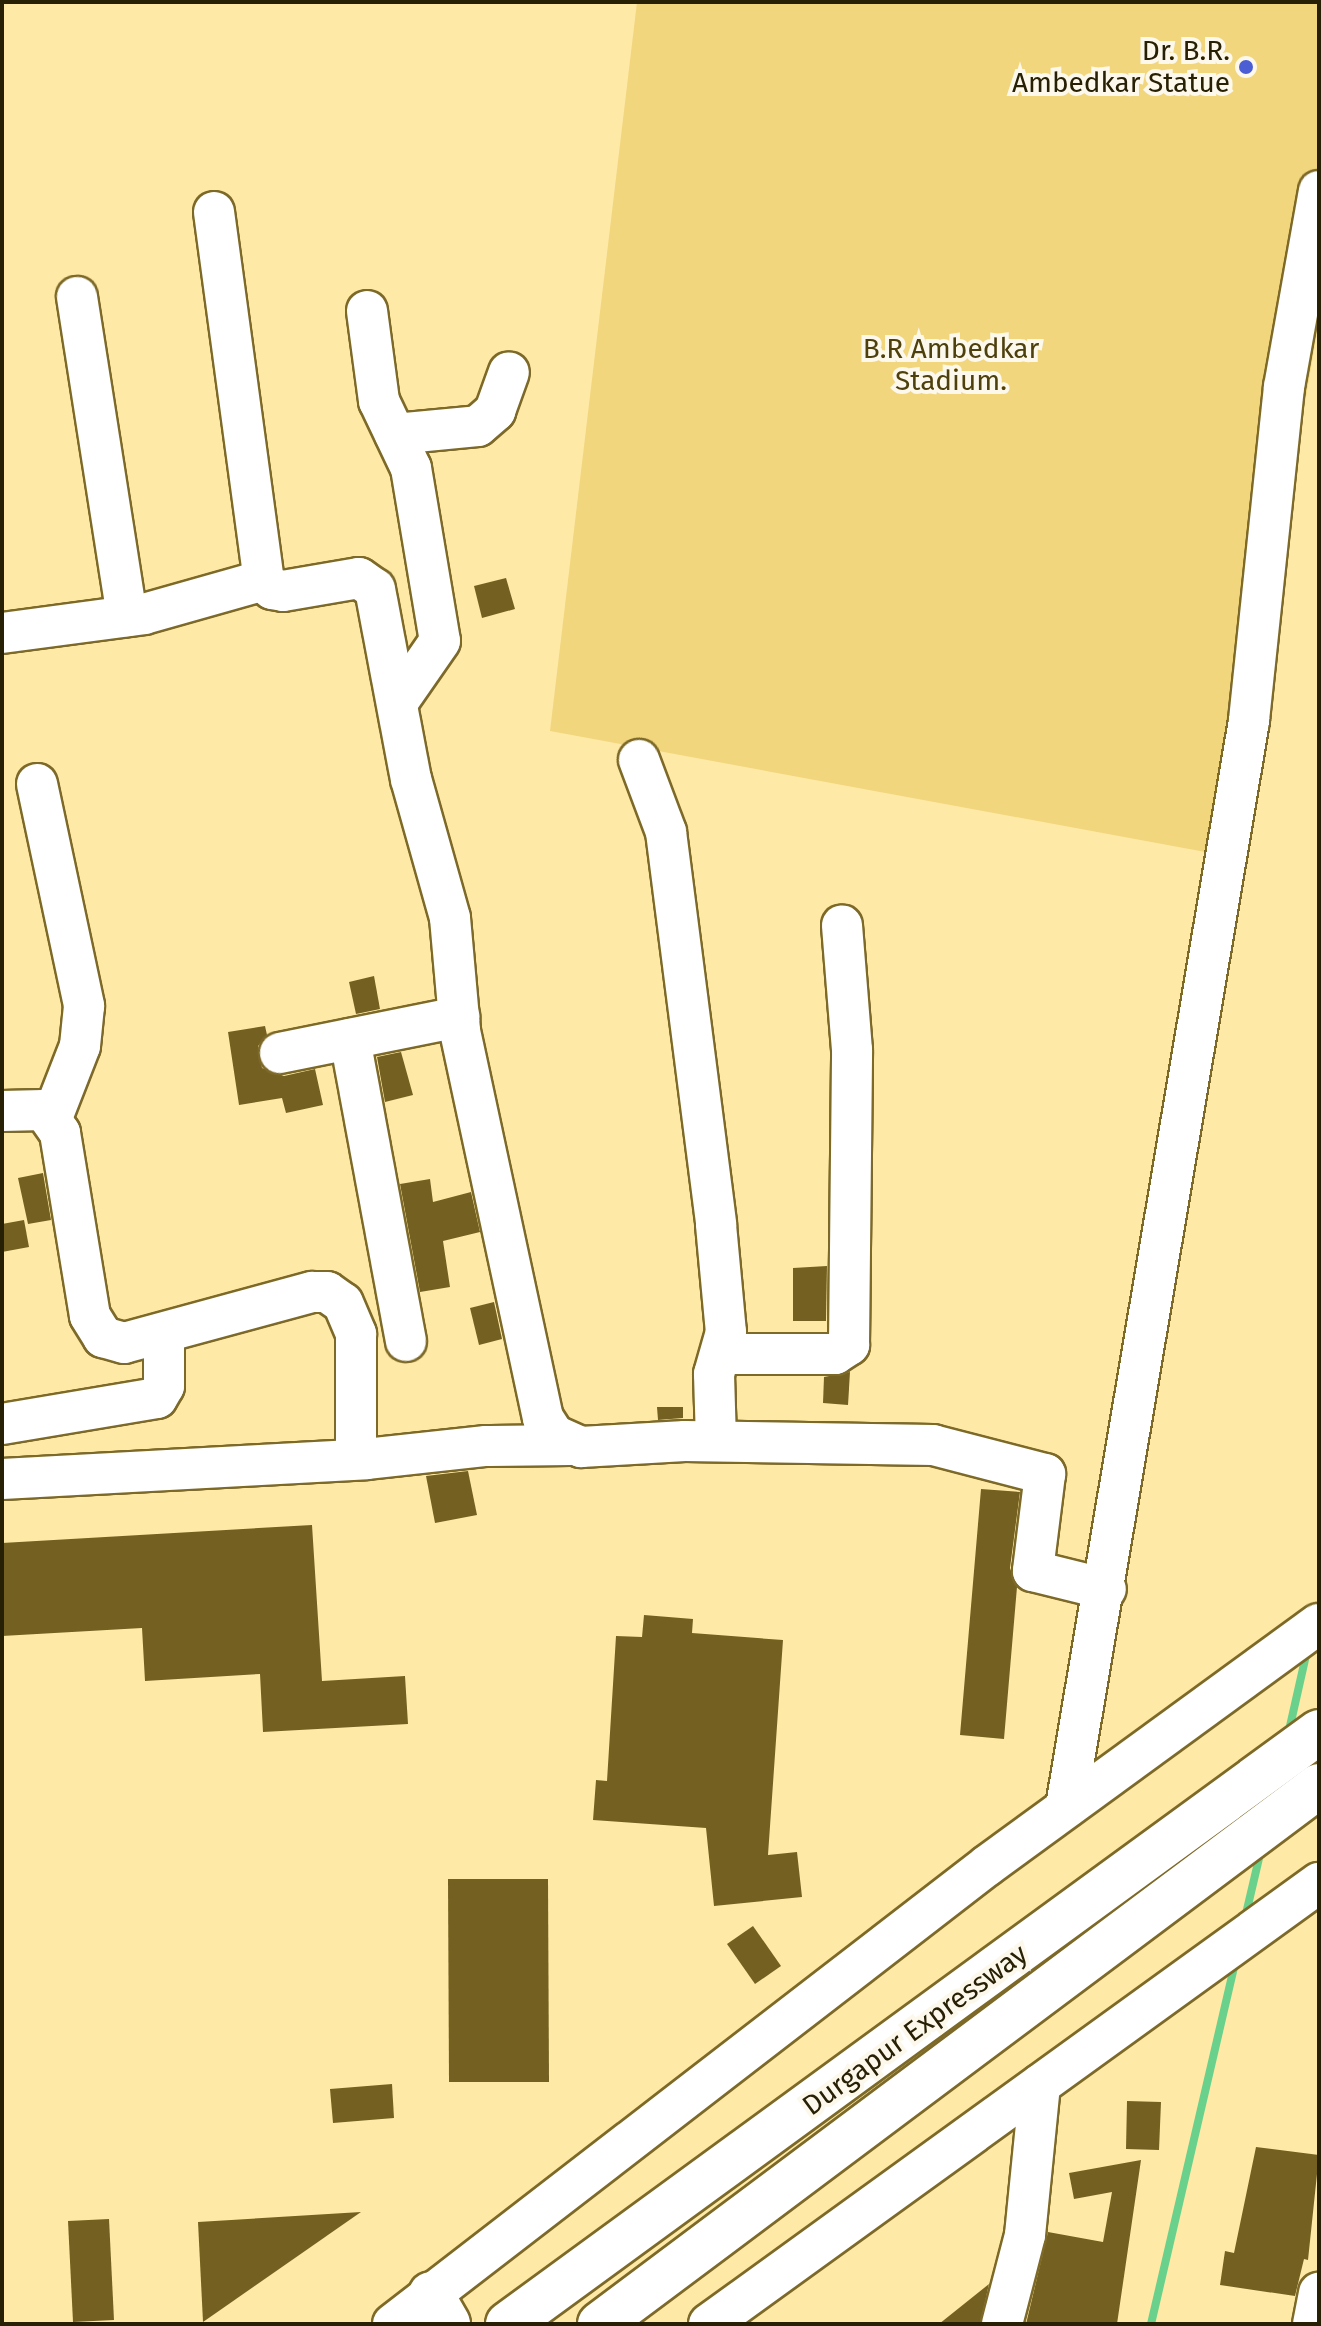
<!DOCTYPE html>
<html>
<head>
<meta charset="utf-8">
<style>
  body { margin:0 }
  #map { position:relative; width:1321px; height:2326px; overflow:hidden; background:#ffe9a7; font-family:"Fira Sans",sans-serif }
  div>[style] { position:absolute }
  .green>* { inset:0; background:#f2d67e }
  .stream>* { height:8px; margin:-4px; padding:0 4px; transform-origin:4px; border-radius:4px; background:#69d18b }
  .building>* { inset:0; background:#746122 }
  .roads { filter:drop-shadow(2px 0 #7d6928) drop-shadow(-2px 0 #7d6928) drop-shadow(0 2px #7d6928) drop-shadow(0 -2px #7d6928) }
  .minor>* { height:40px; margin:-20px; padding:0 20px; transform-origin:20px; border-radius:20px; background:#fff }
  .highway>* { height:44px; margin:-22px; padding:0 22px; transform-origin:22px; border-radius:22px; background:#fff }
  .dots>* { width:22px; height:22px; translate:-50% -50%; box-sizing:border-box; border:4px solid #fcf8eb; border-radius:50% }
  span { translate:-50% -50%; white-space:nowrap; text-align:center; line-height:1.15; -webkit-text-stroke:8px #fcf8eb; paint-order:stroke }
  .poi-label { font-size:28px; color:#282005 }
  .right { translate:-100% -50%; text-align:right }
  .park-label { font-size:28px; color:#4e400d }
  .street-label { font-size:28px; color:#282005 }
  .frame { position:absolute; inset:0; border:4px solid #282005; pointer-events:none }
</style>
</head>
<body>
<div id="map">
  <div class="green">
    <div style="clip-path:polygon(637px 2px,1319px 2px,1319px 321px,1227px 856px,550px 731px)"></div>
  </div>
  <div class="stream">
    <div style="left:1288px;top:1735px;width:86px;rotate:-77.3deg"></div>
    <div style="left:1245px;top:1918px;width:70px;rotate:-76.8deg"></div>
    <div style="left:1151px;top:2324px;width:372px;rotate:-76.9deg"></div>
  </div>
  <div class="building">
    <div style="clip-path:polygon(506px 578px,515px 609px,482px 618px,474px 586px)"></div>
    <div style="clip-path:polygon(374px 976px,380px 1009px,356px 1014px,349px 982px)"></div>
    <div style="clip-path:polygon(265px 1026px,267px 1035px,258px 1046px,262px 1068px,284px 1076px,315px 1069px,323px 1105px,286px 1113px,282px 1098px,239px 1105px,228px 1032px)"></div>
    <div style="clip-path:polygon(401px 1052px,413px 1095px,385px 1102px,377px 1057px)"></div>
    <div style="clip-path:polygon(43px 1173px,51px 1220px,28px 1224px,18px 1178px)"></div>
    <div style="clip-path:polygon(430px 1179px,433px 1202px,471px 1192px,480px 1232px,443px 1241px,450px 1287px,420px 1292px,400px 1184px)"></div>
    <div style="clip-path:polygon(24px 1220px,29px 1247px,2px 1252px,2px 1224px)"></div>
    <div style="clip-path:polygon(827px 1266px,826px 1321px,793px 1321px,793px 1268px)"></div>
    <div style="clip-path:polygon(494px 1302px,502px 1339px,479px 1345px,470px 1308px)"></div>
    <div style="clip-path:polygon(850px 1372px,848px 1405px,823px 1403px,824px 1377px)"></div>
    <div style="clip-path:polygon(657px 1407px,683px 1407px,683px 1418px,658px 1420px)"></div>
    <div style="clip-path:polygon(468px 1471px,477px 1515px,435px 1523px,426px 1476px)"></div>
    <div style="clip-path:polygon(981px 1489px,1020px 1492px,1010px 1568px,1017px 1587px,1004px 1739px,960px 1735px)"></div>
    <div style="clip-path:polygon(312px 1525px,322px 1681px,405px 1676px,408px 1724px,263px 1732px,260px 1674px,145px 1681px,142px 1628px,2px 1636px,2px 1543px)"></div>
    <div style="clip-path:polygon(644px 1615px,693px 1619px,692px 1633px,783px 1640px,768px 1855px,797px 1852px,802px 1897px,714px 1906px,706px 1828px,593px 1820px,596px 1780px,607px 1781px,616px 1636px,642px 1637px)"></div>
    <div style="clip-path:polygon(448px 1879px,548px 1879px,549px 2082px,449px 2082px)"></div>
    <div style="clip-path:polygon(753px 1926px,781px 1966px,755px 1984px,727px 1944px)"></div>
    <div style="clip-path:polygon(392px 2084px,394px 2118px,333px 2123px,330px 2089px)"></div>
    <div style="clip-path:polygon(1127px 2101px,1161px 2102px,1159px 2150px,1126px 2149px)"></div>
    <div style="clip-path:polygon(1256px 2147px,1319px 2155px,1308px 2260px,1304px 2259px,1295px 2296px,1220px 2285px,1225px 2251px,1234px 2253px)"></div>
    <div style="clip-path:polygon(1141px 2160px,1117px 2324px,1026px 2324px,1048px 2232px,1103px 2242px,1112px 2192px,1074px 2199px,1069px 2173px)"></div>
    <div style="clip-path:polygon(361px 2212px,203px 2322px,198px 2222px)"></div>
    <div style="clip-path:polygon(109px 2219px,114px 2320px,73px 2322px,68px 2221px)"></div>
    <div style="clip-path:polygon(989px 2284px,980px 2324px,939px 2324px)"></div>
  </div>
  <div class="roads">
    <div class="minor">
      <div style="left:214px;top:212px;width:371px;rotate:82.3deg"></div>
      <div style="left:264px;top:580px;width:12px;rotate:48deg"></div>
      <div style="left:272px;top:589px;width:11px;rotate:10deg"></div>
      <div style="left:283px;top:591px;width:77px;rotate:-9.7deg"></div>
      <div style="left:359px;top:578px;width:19px;rotate:35deg"></div>
      <div style="left:375px;top:589px;width:193px;rotate:79.3deg"></div>
      <div style="left:411px;top:779px;width:144px;rotate:74.3deg"></div>
      <div style="left:450px;top:918px;width:113px;rotate:84.9deg"></div>
      <div style="left:460px;top:1031px;width:396px;rotate:77.9deg"></div>
      <div style="left:543px;top:1418px;width:20px;rotate:57deg"></div>
      <div style="left:554px;top:1435px;width:30px;rotate:24deg"></div>
      <div style="left:581px;top:1447px;width:104px;rotate:-3.3deg"></div>
      <div style="left:685px;top:1441px;width:248px;rotate:0.9deg"></div>
      <div style="left:933px;top:1445px;width:116px;rotate:14.5deg"></div>
      <div style="left:1045px;top:1474px;width:98px;rotate:97.1deg"></div>
      <div style="left:1033px;top:1571px;width:75px;rotate:13.9deg"></div>
      <div style="left:77px;top:297px;width:323px;rotate:81.1deg"></div>
      <div style="left:367px;top:311px;width:91px;rotate:82.4deg"></div>
      <div style="left:379px;top:401px;width:74px;rotate:64.5deg"></div>
      <div style="left:411px;top:468px;width:175px;rotate:80.5deg"></div>
      <div style="left:440px;top:641px;width:75px;rotate:124.7deg"></div>
      <div style="left:395px;top:434px;width:83px;rotate:-5.5deg"></div>
      <div style="left:478px;top:426px;width:23px;rotate:-41deg"></div>
      <div style="left:495px;top:411px;width:41px;rotate:-70.3deg"></div>
      <div style="left:2px;top:633px;width:143px;rotate:-7.6deg"></div>
      <div style="left:144px;top:614px;width:125px;rotate:-15.8deg"></div>
      <div style="left:639px;top:760px;width:77px;rotate:69.4deg"></div>
      <div style="left:666px;top:832px;width:396px;rotate:82.7deg"></div>
      <div style="left:716px;top:1225px;width:107px;rotate:84.7deg"></div>
      <div style="left:726px;top:1332px;width:44px;rotate:105.9deg"></div>
      <div style="left:714px;top:1374px;width:67px;rotate:88.3deg"></div>
      <div style="left:37px;top:784px;width:227px;rotate:78deg"></div>
      <div style="left:84px;top:1006px;width:40px;rotate:95.7deg"></div>
      <div style="left:80px;top:1046px;width:77px;rotate:111.3deg"></div>
      <div style="left:350px;top:1039px;width:307px;rotate:79.5deg"></div>
      <div style="left:280px;top:1053px;width:183px;rotate:-11.4deg"></div>
      <div style="left:2px;top:1111px;width:42px;rotate:-1.4deg"></div>
      <div style="left:44px;top:1110px;width:28px;rotate:55deg"></div>
      <div style="left:60px;top:1133px;width:185px;rotate:80.7deg"></div>
      <div style="left:90px;top:1316px;width:25px;rotate:58deg"></div>
      <div style="left:103px;top:1337px;width:22px;rotate:16deg"></div>
      <div style="left:124px;top:1343px;width:195px;rotate:-15.2deg"></div>
      <div style="left:312px;top:1292px;width:15px"></div>
      <div style="left:327px;top:1292px;width:19px;rotate:35deg"></div>
      <div style="left:343px;top:1303px;width:34px;rotate:67deg"></div>
      <div style="left:356px;top:1334px;width:125px;rotate:90deg"></div>
      <div style="left:721px;top:1354px;width:114px"></div>
      <div style="left:835px;top:1354px;width:17px;rotate:-33deg"></div>
      <div style="left:849px;top:1345px;width:295px;rotate:-89.4deg"></div>
      <div style="left:852px;top:1050px;width:125px;rotate:-94.6deg"></div>
      <div style="left:2px;top:1424px;width:157px;rotate:-9.5deg"></div>
      <div style="left:157px;top:1398px;width:14px;rotate:-60deg"></div>
      <div style="left:164px;top:1386px;width:53px;rotate:-90deg"></div>
      <div style="left:2px;top:1479px;width:365px;rotate:-3.1deg"></div>
      <div style="left:366px;top:1459px;width:121px;rotate:-6.2deg"></div>
      <div style="left:486px;top:1446px;width:84px;rotate:-0.7deg"></div>
      <div style="left:1066px;top:1807px;width:1102px;rotate:-80.44deg"></div>
      <div style="left:1249px;top:720px;width:335px;rotate:-84deg"></div>
      <div style="left:1284px;top:387px;width:199px;rotate:-79.9deg"></div>
      <div style="left:393px;top:2324px;width:751px;rotate:-37.65deg"></div>
      <div style="left:988px;top:1865px;width:409px;rotate:-36.1deg"></div>
      <div style="left:709px;top:2324px;width:753px;rotate:-35.87deg"></div>
      <div style="left:1002px;top:2324px;width:92px;rotate:-75.5deg"></div>
      <div style="left:1025px;top:2235px;width:151px;rotate:-84.3deg"></div>
      <div style="left:1313px;top:2324px;width:32px;rotate:-79deg"></div>
    </div>
    <div class="highway">
      <div style="left:431px;top:2294px;width:34px;rotate:60deg"></div>
      <div style="left:508px;top:2324px;width:1004px;rotate:-36.13deg"></div>
      <div style="left:600px;top:2324px;width:898px;rotate:-36.81deg"></div>
    </div>
  </div>
  <div class="dots">
    <div style="left:1246px;top:67px;background:#4c5ed3"></div>
  </div>
  <div class="poi-label">
    <span class="right" style="left:1230px;top:67px">Dr. B.R.<br>Ambedkar Statue</span>
  </div>
  <div class="park-label">
    <span style="left:951px;top:365px">B.R Ambedkar<br>Stadium.</span>
  </div>
  <div class="street-label">
    <span style="left:915px;top:2030px;rotate:-36deg">Durgapur Expressway</span>
  </div>
  <div class="frame"></div>
</div>
</body>
</html>
